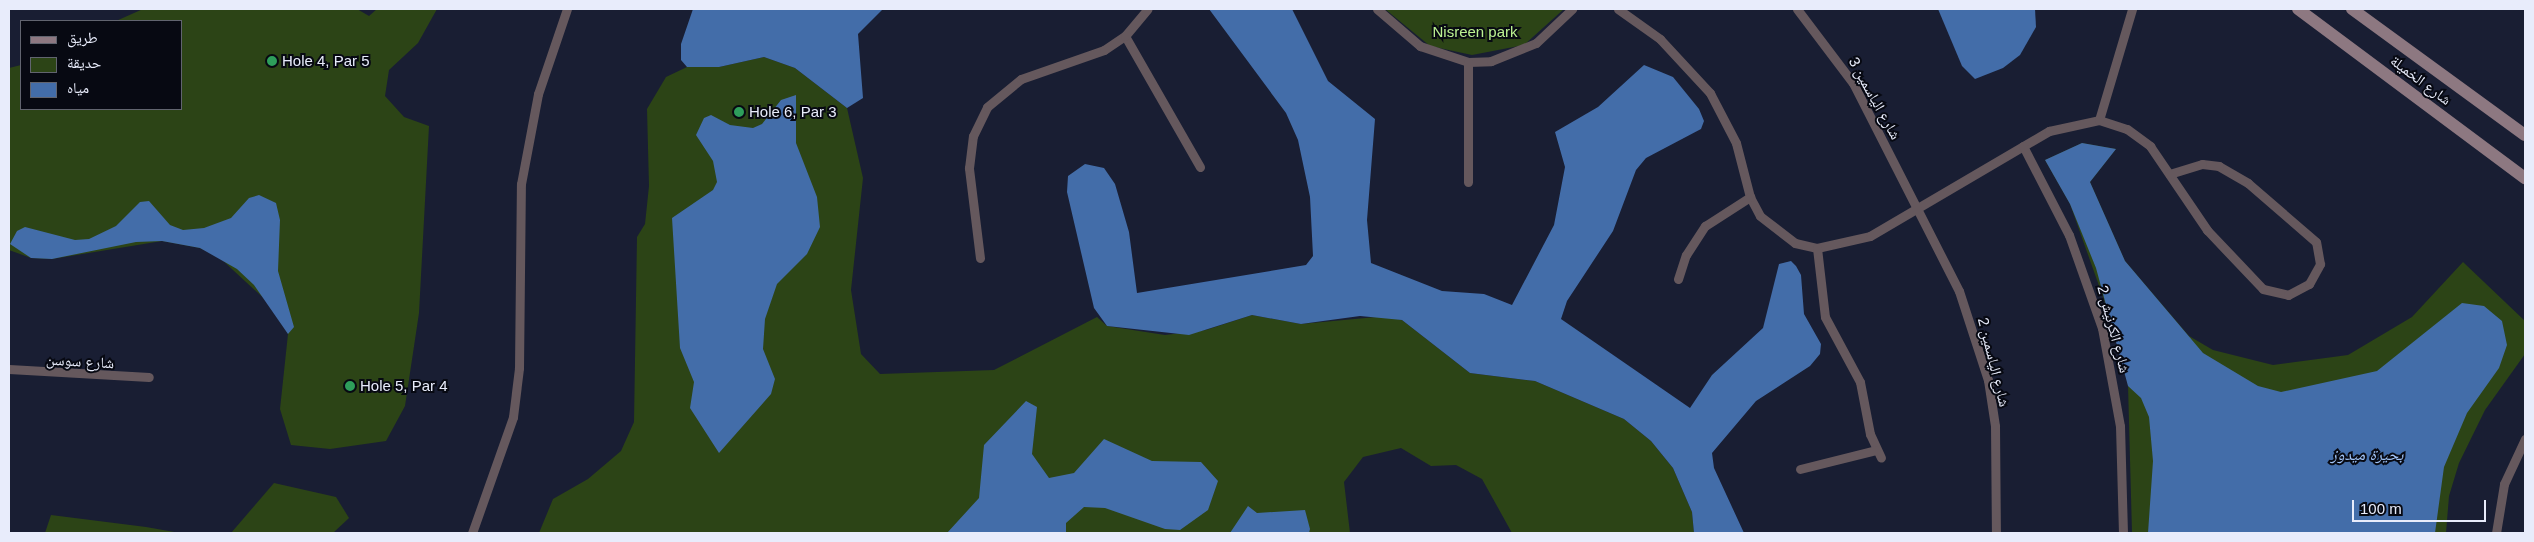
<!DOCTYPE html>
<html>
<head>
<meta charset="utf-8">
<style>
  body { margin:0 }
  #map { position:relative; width:2534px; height:542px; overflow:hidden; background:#191e33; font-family:Arial,"Noto Naskh Arabic",sans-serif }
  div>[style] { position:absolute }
  .green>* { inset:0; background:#2c4416 }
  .water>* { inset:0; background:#436da9 }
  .street>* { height:9px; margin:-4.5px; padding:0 4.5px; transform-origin:4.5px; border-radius:4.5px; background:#65585d }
  .secondary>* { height:12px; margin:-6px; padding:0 6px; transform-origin:6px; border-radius:6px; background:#8d7881 }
  .dots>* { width:14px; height:14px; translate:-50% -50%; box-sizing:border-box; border:2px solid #070912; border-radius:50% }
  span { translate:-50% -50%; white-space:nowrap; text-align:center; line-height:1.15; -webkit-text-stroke:4px #070912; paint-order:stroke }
  .park-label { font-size:15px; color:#bcf292 }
  .poi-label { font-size:15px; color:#e8ecfb }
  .left { translate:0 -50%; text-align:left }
  .street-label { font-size:15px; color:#e8ecfb }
  .water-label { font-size:16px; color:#a0c3f6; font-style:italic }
  .frame { position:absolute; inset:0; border:10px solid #e8ecfb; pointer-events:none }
  .legend { position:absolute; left:20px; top:20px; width:162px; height:90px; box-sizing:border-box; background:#070912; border:1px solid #61646f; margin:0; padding:6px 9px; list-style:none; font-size:15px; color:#e8ecfb }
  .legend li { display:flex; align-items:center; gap:10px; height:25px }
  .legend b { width:25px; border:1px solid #61646f }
  .scale { position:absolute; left:2352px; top:500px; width:134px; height:22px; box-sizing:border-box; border:2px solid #e8ecfb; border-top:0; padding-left:6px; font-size:15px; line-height:18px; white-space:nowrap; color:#e8ecfb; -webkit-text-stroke:4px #070912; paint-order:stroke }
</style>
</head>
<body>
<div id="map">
  <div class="green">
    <div style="clip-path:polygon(143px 9px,357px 9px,369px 16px,377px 9px,437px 9px,418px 43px,389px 70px,385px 96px,404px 117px,429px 126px,419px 313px,405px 406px,386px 441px,330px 449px,291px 445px,280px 409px,288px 334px,271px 305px,220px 258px,200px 248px,162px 241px,52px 259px,31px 258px,9px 250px,9px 68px,21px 65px,21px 109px,181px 109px,181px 21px,116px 21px)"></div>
    <div style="clip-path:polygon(1385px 9px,1564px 9px,1524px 45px,1472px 55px,1430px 46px)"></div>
    <div style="clip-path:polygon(764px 57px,795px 68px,847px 108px,863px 178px,851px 290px,861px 354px,880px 374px,994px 370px,1097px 317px,1107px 326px,1165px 335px,1206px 330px,1252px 315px,1301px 324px,1387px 316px,1402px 320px,1470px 373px,1535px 381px,1624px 419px,1651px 441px,1673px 468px,1692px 512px,1694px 533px,1512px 533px,1482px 479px,1456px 465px,1431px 466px,1401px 448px,1363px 457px,1344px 482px,1350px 533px,539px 533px,553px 499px,588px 479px,621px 451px,634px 422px,637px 237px,645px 224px,649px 186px,647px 109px,666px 77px,687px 67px,719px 67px)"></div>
    <div style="clip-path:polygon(2082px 143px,2116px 149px,2090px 182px,2125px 261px,2189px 336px,2213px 350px,2273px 365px,2348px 355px,2412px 317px,2463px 262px,2525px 321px,2525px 354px,2485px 410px,2459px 463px,2449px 496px,2446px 533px,2132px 533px,2128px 385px,2114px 328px,2070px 204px,2045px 160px)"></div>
    <div style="clip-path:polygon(274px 483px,336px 497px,349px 518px,333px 533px,231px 533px)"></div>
    <div style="clip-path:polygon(51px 515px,146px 527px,180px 533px,45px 533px)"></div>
  </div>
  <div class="water">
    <div style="clip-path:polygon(693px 9px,883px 9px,858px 34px,863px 98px,847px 108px,795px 68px,764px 57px,719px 67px,687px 67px,681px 60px,681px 44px)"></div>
    <div style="clip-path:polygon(1209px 9px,1292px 9px,1328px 81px,1375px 119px,1367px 220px,1371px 263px,1442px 291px,1484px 294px,1512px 305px,1554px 225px,1565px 167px,1555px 132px,1598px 107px,1644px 65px,1673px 77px,1699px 109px,1704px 121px,1701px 129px,1646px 158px,1636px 170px,1613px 231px,1567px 301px,1561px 319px,1690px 408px,1712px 375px,1763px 328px,1779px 264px,1791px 261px,1796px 266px,1801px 275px,1804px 314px,1821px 344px,1820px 354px,1810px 366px,1756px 401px,1712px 453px,1714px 468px,1744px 533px,1694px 533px,1692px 512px,1673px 468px,1651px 441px,1624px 419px,1535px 381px,1470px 373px,1402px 320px,1360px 316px,1301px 324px,1252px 315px,1189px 335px,1107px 326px,1094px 308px,1067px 192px,1068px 176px,1085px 164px,1104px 168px,1115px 184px,1129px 232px,1137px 293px,1306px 265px,1313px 256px,1310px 197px,1298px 140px,1286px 113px)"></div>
    <div style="clip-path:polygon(1938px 9px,2035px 9px,2036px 27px,2020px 55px,2003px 68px,1975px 79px,1962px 66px)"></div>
    <div style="clip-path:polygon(796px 95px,796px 143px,817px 197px,820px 227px,807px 254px,777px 284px,765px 319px,763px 349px,775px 379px,771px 394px,719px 453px,690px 408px,694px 382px,680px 348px,672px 218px,713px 190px,717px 182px,713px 161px,696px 135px,704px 118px,711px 115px,730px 125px,753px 128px,762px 124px,781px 100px)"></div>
    <div style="clip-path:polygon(2082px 143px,2116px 149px,2090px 182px,2125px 261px,2203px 353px,2258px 386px,2281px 392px,2377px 371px,2462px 303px,2484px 306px,2502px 321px,2507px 345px,2499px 368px,2467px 413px,2444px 467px,2435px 533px,2148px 533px,2153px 461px,2149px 417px,2141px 398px,2128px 386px,2096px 268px,2070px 204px,2045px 160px)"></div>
    <div style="clip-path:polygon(259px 195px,276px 203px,280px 220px,278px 271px,294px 327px,288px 334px,254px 285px,237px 269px,200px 248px,162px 241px,136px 242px,52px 259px,31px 258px,10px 244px,17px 231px,25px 227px,75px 240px,89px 239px,116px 226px,140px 202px,149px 201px,170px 225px,183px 230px,204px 228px,231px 218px,249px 198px)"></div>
    <div style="clip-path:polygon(1026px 401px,1037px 407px,1032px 454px,1049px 478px,1074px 473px,1104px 439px,1152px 461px,1201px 462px,1218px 481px,1208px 510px,1180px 530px,1165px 529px,1105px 508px,1084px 507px,1066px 523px,1066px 533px,947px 533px,979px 498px,984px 445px)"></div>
    <div style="clip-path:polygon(1248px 506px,1257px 513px,1305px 510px,1310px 529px,1309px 533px,1230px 533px)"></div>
  </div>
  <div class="street">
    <div style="left:1377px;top:9px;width:57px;rotate:40.7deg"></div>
    <div style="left:1420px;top:46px;width:51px;rotate:18.4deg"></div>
    <div style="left:1468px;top:62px;width:23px;rotate:-2deg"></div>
    <div style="left:1491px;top:61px;width:48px;rotate:-21.8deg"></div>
    <div style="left:1536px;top:43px;width:50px;rotate:-43.4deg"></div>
    <div style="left:1618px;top:9px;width:52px;rotate:35.5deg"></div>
    <div style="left:1660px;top:39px;width:74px;rotate:47.2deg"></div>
    <div style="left:1710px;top:93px;width:56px;rotate:62.5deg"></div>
    <div style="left:1736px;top:143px;width:56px;rotate:75.5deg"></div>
    <div style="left:1750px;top:197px;width:21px;rotate:62deg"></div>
    <div style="left:1760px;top:216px;width:44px;rotate:37.6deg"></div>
    <div style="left:1795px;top:243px;width:23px;rotate:13deg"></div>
    <div style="left:1817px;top:248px;width:54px;rotate:-12.8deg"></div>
    <div style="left:1870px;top:236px;width:208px;rotate:-30.4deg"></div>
    <div style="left:2049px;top:131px;width:51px;rotate:-12.4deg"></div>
    <div style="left:2099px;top:120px;width:29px;rotate:18deg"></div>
    <div style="left:2127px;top:129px;width:29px;rotate:36deg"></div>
    <div style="left:2150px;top:146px;width:102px;rotate:55.8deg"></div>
    <div style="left:2207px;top:230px;width:81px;rotate:46.5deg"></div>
    <div style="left:2263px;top:289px;width:26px;rotate:13deg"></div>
    <div style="left:2288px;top:295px;width:24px;rotate:-28deg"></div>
    <div style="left:2309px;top:284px;width:23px;rotate:-61deg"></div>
    <div style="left:2320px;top:264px;width:22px;rotate:-100deg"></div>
    <div style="left:2316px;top:242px;width:90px;rotate:-139.1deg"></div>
    <div style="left:2248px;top:183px;width:34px;rotate:-150deg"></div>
    <div style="left:2219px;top:166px;width:17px;rotate:-173deg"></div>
    <div style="left:2202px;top:164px;width:34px;rotate:163deg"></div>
    <div style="left:1797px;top:9px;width:93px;rotate:52.9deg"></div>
    <div style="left:1853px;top:83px;width:233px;rotate:63deg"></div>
    <div style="left:1959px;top:291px;width:94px;rotate:72deg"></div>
    <div style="left:1988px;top:380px;width:47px;rotate:81.3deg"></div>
    <div style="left:1995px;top:426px;width:107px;rotate:89.5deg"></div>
    <div style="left:1125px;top:36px;width:151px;rotate:60.2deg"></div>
    <div style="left:1468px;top:62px;width:120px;rotate:90deg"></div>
    <div style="left:2099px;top:120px;width:116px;rotate:-73.4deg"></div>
    <div style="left:2023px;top:146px;width:100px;rotate:62.7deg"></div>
    <div style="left:2069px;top:235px;width:99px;rotate:70.5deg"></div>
    <div style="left:2102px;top:328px;width:100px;rotate:79.6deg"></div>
    <div style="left:2120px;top:426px;width:107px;rotate:88.4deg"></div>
    <div style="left:1817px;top:248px;width:69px;rotate:83.4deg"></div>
    <div style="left:1825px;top:317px;width:74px;rotate:61.7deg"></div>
    <div style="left:1860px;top:382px;width:53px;rotate:79.1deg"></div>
    <div style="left:1870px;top:434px;width:26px;rotate:65deg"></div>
    <div style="left:980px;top:258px;width:91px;rotate:-97deg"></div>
    <div style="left:969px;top:168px;width:32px;rotate:-83deg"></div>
    <div style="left:973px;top:136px;width:32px;rotate:-64deg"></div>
    <div style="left:987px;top:107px;width:44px;rotate:-39.5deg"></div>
    <div style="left:1021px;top:79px;width:88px;rotate:-19.3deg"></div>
    <div style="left:1104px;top:50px;width:25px;rotate:-34deg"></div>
    <div style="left:1125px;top:36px;width:35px;rotate:-50deg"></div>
    <div style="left:1678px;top:279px;width:25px;rotate:-72deg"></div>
    <div style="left:1686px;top:255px;width:35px;rotate:-57deg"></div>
    <div style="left:1705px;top:226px;width:54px;rotate:-32.8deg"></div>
    <div style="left:9px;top:369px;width:140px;rotate:3.3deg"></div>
    <div style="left:1800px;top:469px;width:78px;rotate:-14deg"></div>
    <div style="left:472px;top:533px;width:123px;rotate:-70.5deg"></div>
    <div style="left:513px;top:417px;width:49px;rotate:-83deg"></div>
    <div style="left:519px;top:368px;width:184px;rotate:-89.4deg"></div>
    <div style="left:521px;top:184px;width:92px;rotate:-79.3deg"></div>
    <div style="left:538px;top:94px;width:90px;rotate:-71.2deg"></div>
    <div style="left:2496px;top:533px;width:50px;rotate:-80.7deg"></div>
    <div style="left:2504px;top:484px;width:50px;rotate:-65deg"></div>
  </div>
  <div class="secondary">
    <div style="left:2298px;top:9px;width:283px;rotate:36.7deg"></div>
    <div style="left:2352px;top:9px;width:214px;rotate:36.1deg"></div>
  </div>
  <div class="dots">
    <div style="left:272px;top:61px;background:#2e9e5b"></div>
    <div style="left:739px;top:112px;background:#2e9e5b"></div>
    <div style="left:350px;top:386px;background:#2e9e5b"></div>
  </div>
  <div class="park-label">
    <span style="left:1475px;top:32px">Nisreen park</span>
  </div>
  <div class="poi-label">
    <span class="left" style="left:282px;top:61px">Hole 4, Par 5</span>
    <span class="left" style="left:749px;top:112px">Hole 6, Par 3</span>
    <span class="left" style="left:360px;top:386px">Hole 5, Par 4</span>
  </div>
  <div class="street-label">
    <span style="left:2421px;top:80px;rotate:37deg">شارع الخميلة</span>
    <span style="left:1875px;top:98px;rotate:61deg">شارع الياسمين 3</span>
    <span style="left:2114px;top:329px;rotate:75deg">شارع الكرنيش 2</span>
    <span style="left:80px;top:361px;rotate:3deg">شارع سوسن</span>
    <span style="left:1994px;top:362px;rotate:76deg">شارع الياسمين 2</span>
  </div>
  <div class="water-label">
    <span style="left:2367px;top:455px">بحيرة ميدوز</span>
  </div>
  <div class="frame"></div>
  <ul class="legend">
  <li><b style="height:6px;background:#8d7881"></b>طريق</li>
  <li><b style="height:14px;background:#2c4416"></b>حديقة</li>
  <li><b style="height:14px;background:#436da9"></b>مياه</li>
  </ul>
  <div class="scale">100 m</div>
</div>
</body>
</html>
